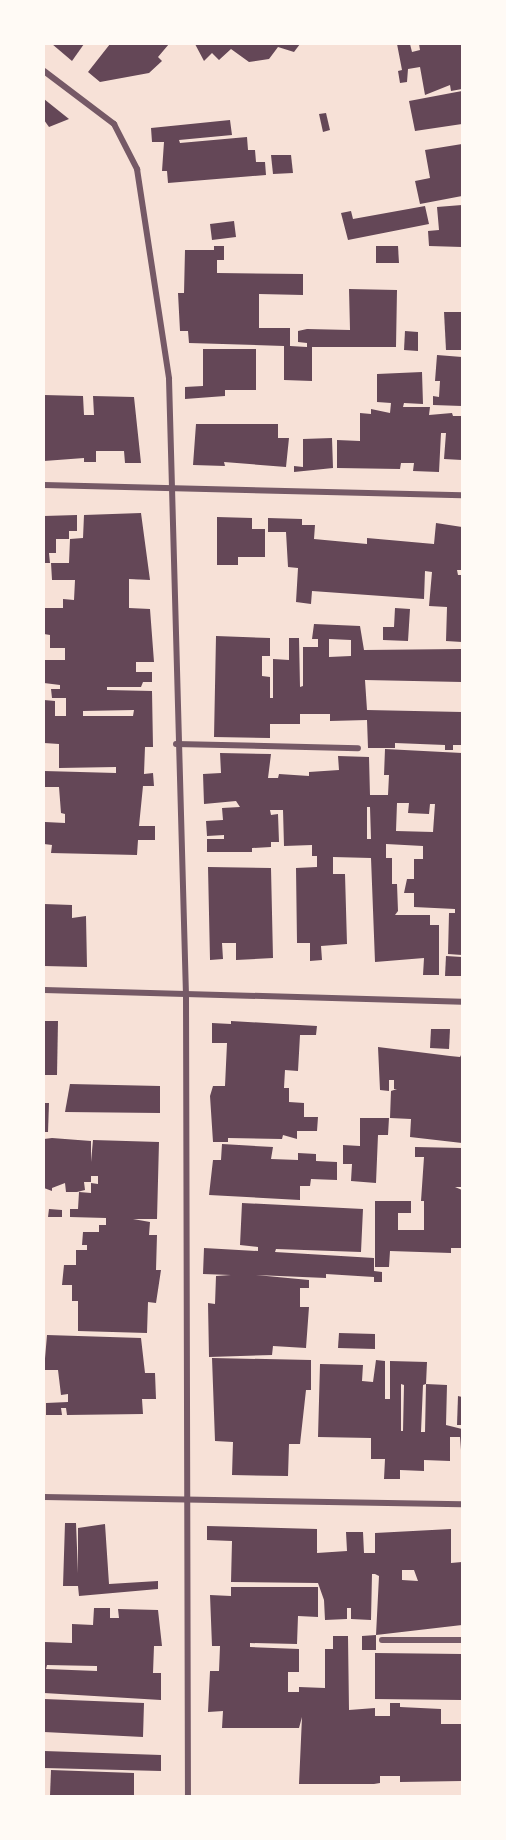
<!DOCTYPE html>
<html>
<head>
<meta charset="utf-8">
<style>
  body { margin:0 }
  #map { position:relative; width:506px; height:1840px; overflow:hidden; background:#f7e1d7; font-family:Mulish,sans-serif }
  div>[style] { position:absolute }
  .building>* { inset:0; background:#644757 }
  .minor>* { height:6px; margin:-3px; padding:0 3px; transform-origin:3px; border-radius:3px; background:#755966 }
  span { translate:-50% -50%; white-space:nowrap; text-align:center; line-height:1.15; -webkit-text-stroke:5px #fffaf5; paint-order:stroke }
  .frame { position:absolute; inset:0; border:45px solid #fffaf5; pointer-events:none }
</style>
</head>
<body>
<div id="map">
  <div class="building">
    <div style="clip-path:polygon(52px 44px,84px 44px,72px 61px)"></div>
    <div style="clip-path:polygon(110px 44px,169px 44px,158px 57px,162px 61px,149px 73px,100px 82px,88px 72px)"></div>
    <div style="clip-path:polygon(195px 44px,268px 45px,300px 44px,294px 52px,278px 47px,269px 59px,249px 62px,231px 49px,219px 60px,212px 53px,204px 61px)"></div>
    <div style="clip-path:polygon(397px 44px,410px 44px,412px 52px,420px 50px,419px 44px,462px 44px,462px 89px,451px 91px,450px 85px,425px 95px,420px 67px,408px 69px,407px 82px,400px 83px,398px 71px,402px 70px)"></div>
    <div style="clip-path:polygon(462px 91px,462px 124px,415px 131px,409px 101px)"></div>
    <div style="clip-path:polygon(44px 99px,69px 119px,49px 127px,44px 120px)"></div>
    <div style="clip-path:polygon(326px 113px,330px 130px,323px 132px,319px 114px)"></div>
    <div style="clip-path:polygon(230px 120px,232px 135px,179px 140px,180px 143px,247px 137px,248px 150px,255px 150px,256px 162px,265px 162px,266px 175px,168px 183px,167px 171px,162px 171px,164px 142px,152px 142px,151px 128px)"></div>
    <div style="clip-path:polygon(462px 144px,462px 196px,420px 204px,415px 181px,430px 178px,425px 150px)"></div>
    <div style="clip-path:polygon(271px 155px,291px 155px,293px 173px,273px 174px)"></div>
    <div style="clip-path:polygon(462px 205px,462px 247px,429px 246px,428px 231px,439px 230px,437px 207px)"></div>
    <div style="clip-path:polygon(425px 206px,429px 224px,348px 240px,341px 213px,351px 211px,353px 219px)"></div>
    <div style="clip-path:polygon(234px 221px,236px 237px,212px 240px,210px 224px)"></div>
    <div style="clip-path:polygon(214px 246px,224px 246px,224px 260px,217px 260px,217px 273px,303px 274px,303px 295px,259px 294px,259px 328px,290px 328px,290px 346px,307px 347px,307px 343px,298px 342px,298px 331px,307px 329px,350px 330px,349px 289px,397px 290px,396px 347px,312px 347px,312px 381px,284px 380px,284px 346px,189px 343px,188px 331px,180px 331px,178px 293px,184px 293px,185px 250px,214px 250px)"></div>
    <div style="clip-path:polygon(376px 246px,398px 246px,399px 263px,376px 263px)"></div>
    <div style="clip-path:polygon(444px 312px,462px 312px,462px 350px,446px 350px)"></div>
    <div style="clip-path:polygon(405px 331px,418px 332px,418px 351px,404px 350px)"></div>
    <div style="clip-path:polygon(203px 349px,256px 349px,256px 390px,225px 390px,225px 396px,185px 399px,185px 387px,203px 386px)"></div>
    <div style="clip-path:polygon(437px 355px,462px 357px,462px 406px,433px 405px,433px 396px,439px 397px,440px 381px,435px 381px)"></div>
    <div style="clip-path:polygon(422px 372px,423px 404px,404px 403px,403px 407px,430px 407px,429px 415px,452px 413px,453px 416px,462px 416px,462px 460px,444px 459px,446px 433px,441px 433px,439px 472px,413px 471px,414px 463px,401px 463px,400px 469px,337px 468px,337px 440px,360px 441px,360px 413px,371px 414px,371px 409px,390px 413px,391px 403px,377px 402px,377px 374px)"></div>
    <div style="clip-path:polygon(44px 395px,83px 396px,84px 415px,94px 415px,93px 396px,134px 397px,141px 463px,125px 463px,124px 451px,96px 451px,96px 462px,84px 462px,84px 458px,44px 461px)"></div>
    <div style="clip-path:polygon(196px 424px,278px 424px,278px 438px,289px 438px,286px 467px,224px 462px,225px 466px,193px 465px)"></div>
    <div style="clip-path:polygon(332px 438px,333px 468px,294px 472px,294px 466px,303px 467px,303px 439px)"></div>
    <div style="clip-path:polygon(evenodd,141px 513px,150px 580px,129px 579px,129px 608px,150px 609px,154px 662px,136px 662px,136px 672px,152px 672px,152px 682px,143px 682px,141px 687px,107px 687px,107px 690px,152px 691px,153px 747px,145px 747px,144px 774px,153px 773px,154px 786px,143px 786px,139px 826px,155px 826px,155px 840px,138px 840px,137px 855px,51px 853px,52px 845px,44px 844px,45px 822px,65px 823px,65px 814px,61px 813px,59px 787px,44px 787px,44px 771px,116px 773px,116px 767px,59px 768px,59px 744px,44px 743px,44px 700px,55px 701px,55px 716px,66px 716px,66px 698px,52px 698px,51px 689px,60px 689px,60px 685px,44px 683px,44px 660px,65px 660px,65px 648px,50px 648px,50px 635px,44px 634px,44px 608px,63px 608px,63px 599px,74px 600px,75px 580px,52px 580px,51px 563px,69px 563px,70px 539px,83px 538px,84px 515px,141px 513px,134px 710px,133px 716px,83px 716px,83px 711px,134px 710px)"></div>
    <div style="clip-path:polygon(77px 515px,77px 531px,69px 531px,69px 539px,56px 539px,56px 553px,49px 553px,50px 563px,44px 563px,44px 516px)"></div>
    <div style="clip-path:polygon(217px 517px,252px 518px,252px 529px,265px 529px,265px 557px,238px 557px,238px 565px,217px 565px)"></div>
    <div style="clip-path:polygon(268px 518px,302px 519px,302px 525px,315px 525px,314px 539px,367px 544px,367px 538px,434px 544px,436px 523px,462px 527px,462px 570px,457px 570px,458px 575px,462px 575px,462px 642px,446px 641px,447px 607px,429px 606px,432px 572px,425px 571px,424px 599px,312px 591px,311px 604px,296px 602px,298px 568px,288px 567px,286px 532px,268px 532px)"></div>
    <div style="clip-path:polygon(395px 608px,410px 609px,408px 641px,383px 640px,383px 627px,394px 627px)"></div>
    <div style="clip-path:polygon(evenodd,314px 624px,360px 626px,364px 650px,462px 649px,462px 682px,365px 680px,367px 710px,462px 712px,462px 745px,453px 745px,453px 750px,445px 750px,445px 745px,395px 743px,395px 748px,368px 748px,367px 720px,330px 721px,330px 714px,300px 714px,300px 724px,270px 724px,270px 738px,214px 737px,216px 636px,270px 638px,270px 656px,262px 656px,262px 676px,270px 677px,270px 698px,273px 698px,273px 659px,289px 660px,289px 638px,299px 638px,300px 687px,303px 686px,303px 647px,318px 647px,318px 639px,312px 639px,314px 624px,329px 639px,351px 640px,351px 656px,329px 657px,329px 639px)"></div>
    <div style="clip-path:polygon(evenodd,385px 749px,462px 753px,462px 955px,448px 954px,449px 913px,455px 913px,455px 909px,414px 907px,414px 893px,404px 893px,407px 879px,414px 879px,414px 859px,423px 859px,423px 846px,386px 844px,386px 858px,392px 858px,392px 884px,397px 884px,398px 911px,395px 915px,430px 915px,430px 925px,439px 925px,439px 975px,423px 975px,424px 958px,375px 962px,371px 858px,333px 857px,333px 874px,345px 874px,347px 944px,321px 946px,322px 960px,310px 961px,310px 943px,297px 943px,296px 868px,317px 867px,317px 856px,312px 856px,312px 845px,284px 846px,283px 810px,270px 810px,271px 815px,278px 814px,279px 842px,271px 842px,271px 847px,252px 848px,252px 852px,207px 852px,207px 839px,224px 839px,224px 835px,207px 836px,206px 821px,223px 820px,222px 808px,240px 807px,236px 801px,204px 804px,203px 774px,221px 773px,220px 753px,271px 754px,268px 778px,278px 778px,279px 774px,309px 776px,309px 772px,339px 770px,338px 756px,369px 757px,370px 795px,388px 795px,389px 775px,384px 775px,385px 749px,397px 803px,409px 803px,408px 813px,429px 814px,430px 804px,435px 804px,433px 832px,396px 831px,397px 803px,385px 749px,367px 807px,370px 807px,371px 839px,367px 839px,367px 807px)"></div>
    <div style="clip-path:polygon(208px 867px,271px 868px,273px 958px,236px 960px,236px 943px,222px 943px,223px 959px,210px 960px)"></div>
    <div style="clip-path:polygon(44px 904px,72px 905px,72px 918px,86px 916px,87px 967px,44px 966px)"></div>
    <div style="clip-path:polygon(446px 956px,462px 957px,462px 976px,445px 976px)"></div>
    <div style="clip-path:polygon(44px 1021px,58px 1021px,57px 1075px,44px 1075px)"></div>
    <div style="clip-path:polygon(231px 1021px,317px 1026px,316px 1035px,300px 1035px,298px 1071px,285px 1070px,284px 1088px,289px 1088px,289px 1102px,304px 1103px,304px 1117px,318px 1117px,317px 1131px,297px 1131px,297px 1139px,283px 1135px,282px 1139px,228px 1138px,228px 1142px,213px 1142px,210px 1096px,213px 1086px,225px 1086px,227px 1043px,212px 1043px,212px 1023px,231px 1024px)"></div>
    <div style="clip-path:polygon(431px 1029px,450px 1029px,449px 1049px,430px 1048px)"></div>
    <div style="clip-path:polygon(378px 1047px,450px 1056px,460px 1057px,462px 1053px,462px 1143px,410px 1137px,411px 1119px,390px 1118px,391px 1091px,397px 1089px,394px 1089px,394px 1080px,389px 1080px,389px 1091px,380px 1090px)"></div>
    <div style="clip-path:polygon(70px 1084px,160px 1086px,160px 1113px,65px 1112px)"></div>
    <div style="clip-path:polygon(44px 1103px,49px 1103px,48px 1132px,44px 1132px)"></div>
    <div style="clip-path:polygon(360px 1118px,389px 1118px,388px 1135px,378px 1135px,376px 1183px,351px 1181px,352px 1164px,343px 1164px,343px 1145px,360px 1146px)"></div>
    <div style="clip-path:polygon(52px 1138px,91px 1141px,91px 1162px,93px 1140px,159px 1142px,157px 1219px,133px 1219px,150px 1222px,149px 1235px,157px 1235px,156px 1270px,161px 1270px,156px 1303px,148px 1302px,147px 1333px,78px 1331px,78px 1301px,72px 1301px,72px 1285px,62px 1285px,64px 1265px,76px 1265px,76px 1250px,87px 1250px,87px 1245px,82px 1245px,83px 1232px,99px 1232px,99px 1225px,106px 1225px,106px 1218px,70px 1217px,70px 1209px,78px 1209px,79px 1192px,91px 1193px,91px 1183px,98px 1184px,98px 1176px,91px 1176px,91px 1182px,84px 1182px,85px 1190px,77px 1192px,66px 1192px,65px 1183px,52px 1188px,52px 1191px,44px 1188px,44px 1139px)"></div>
    <div style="clip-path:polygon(222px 1144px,273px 1147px,271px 1159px,298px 1160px,298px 1153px,316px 1154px,316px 1161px,337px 1162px,337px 1180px,311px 1179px,310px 1186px,300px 1186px,300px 1200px,209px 1195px,213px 1160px,221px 1160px)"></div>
    <div style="clip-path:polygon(415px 1147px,462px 1148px,462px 1187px,455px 1187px,462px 1190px,462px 1248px,451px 1248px,451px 1253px,390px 1251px,389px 1267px,375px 1267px,375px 1201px,411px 1201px,411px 1213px,398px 1213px,398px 1230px,424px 1230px,424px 1201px,421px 1201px,424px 1157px,415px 1157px)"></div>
    <div style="clip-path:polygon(242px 1203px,363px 1209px,361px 1252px,276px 1249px,275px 1252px,374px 1258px,374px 1271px,382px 1272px,382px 1282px,374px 1282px,374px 1277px,326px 1274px,326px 1278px,256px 1275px,309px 1280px,309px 1288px,300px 1288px,300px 1307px,309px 1307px,306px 1348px,273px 1346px,272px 1355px,209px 1357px,208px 1303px,215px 1304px,216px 1276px,231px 1275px,203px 1274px,204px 1248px,258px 1251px,258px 1247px,240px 1245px)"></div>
    <div style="clip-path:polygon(49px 1209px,62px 1210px,62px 1217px,48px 1217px)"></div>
    <div style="clip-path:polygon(339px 1333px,375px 1334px,375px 1349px,338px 1348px)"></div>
    <div style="clip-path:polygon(47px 1335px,141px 1338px,145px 1373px,155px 1373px,156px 1399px,142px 1399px,143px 1414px,67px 1415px,66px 1408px,61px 1408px,62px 1415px,46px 1415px,46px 1403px,68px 1402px,68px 1394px,61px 1395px,58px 1370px,44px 1370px)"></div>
    <div style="clip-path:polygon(212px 1358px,311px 1360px,311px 1390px,306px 1390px,300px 1444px,289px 1444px,288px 1476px,232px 1475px,233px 1442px,215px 1441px)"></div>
    <div style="clip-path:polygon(evenodd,376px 1360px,385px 1361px,385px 1399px,390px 1399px,390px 1361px,427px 1362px,426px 1384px,447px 1385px,446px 1425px,462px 1429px,462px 1463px,460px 1437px,450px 1437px,450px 1461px,424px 1460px,424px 1471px,400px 1470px,400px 1479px,384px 1479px,385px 1459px,371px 1459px,371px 1438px,318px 1437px,320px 1364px,363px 1365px,362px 1381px,373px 1382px,376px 1360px,401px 1384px,404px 1385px,403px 1431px,401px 1431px,401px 1384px,376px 1360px,426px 1384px,425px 1432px,421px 1432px,423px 1385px,426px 1384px)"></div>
    <div style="clip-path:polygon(458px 1396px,462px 1397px,462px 1425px,457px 1425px)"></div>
    <div style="clip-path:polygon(65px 1523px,76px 1523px,78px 1573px,78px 1528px,105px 1524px,109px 1584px,158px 1581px,158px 1589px,79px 1596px,78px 1586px,63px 1586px)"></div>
    <div style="clip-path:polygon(evenodd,207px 1526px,317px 1529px,317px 1553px,347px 1551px,346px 1532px,363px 1532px,364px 1553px,375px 1553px,375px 1533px,451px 1529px,451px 1563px,462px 1562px,462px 1625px,376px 1635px,379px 1576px,375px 1574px,372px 1574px,371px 1620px,351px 1619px,351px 1608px,347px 1608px,347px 1619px,325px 1620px,324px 1600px,318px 1583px,231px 1582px,232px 1541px,207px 1540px,207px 1526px,402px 1570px,414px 1570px,418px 1581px,402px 1580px,402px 1570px)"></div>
    <div style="clip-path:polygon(231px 1587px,318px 1587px,318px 1617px,298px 1616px,297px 1644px,250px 1643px,250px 1647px,299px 1649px,299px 1672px,288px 1672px,288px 1692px,299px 1692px,299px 1687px,325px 1688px,325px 1649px,333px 1649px,333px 1636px,348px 1636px,349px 1710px,375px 1708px,375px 1716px,390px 1716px,390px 1703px,400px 1703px,400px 1707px,441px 1709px,441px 1724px,462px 1724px,462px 1781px,400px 1782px,400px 1776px,380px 1776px,380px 1783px,374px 1784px,299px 1784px,302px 1717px,299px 1728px,222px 1728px,223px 1711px,208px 1712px,210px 1671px,219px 1671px,220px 1646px,212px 1646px,210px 1595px,231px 1596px)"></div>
    <div style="clip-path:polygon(evenodd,94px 1608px,110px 1608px,110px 1618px,119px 1618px,118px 1609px,158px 1610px,162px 1646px,154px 1646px,153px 1673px,161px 1673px,161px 1700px,44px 1693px,44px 1642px,72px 1643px,72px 1624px,93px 1625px,94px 1608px,47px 1665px,97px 1666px,97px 1671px,46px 1669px,47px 1665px)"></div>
    <div style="clip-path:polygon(376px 1635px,376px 1650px,362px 1650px,362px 1636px)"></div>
    <div style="clip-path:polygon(375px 1653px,462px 1654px,462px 1700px,375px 1699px)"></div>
    <div style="clip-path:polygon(44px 1699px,144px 1703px,143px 1737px,44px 1732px)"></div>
    <div style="clip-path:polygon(44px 1751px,161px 1755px,161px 1771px,44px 1768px)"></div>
    <div style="clip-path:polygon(51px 1770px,134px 1773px,134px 1796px,50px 1796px)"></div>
  </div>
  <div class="minor">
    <div style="left:44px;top:71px;width:88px;rotate:37.1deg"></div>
    <div style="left:114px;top:124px;width:51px;rotate:62.9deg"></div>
    <div style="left:137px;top:169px;width:212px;rotate:81.3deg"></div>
    <div style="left:169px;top:379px;width:616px;rotate:88.42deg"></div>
    <div style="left:186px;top:995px;width:801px;rotate:89.86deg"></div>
    <div style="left:44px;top:485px;width:418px;rotate:1.4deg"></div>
    <div style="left:176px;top:744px;width:182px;rotate:1.3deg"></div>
    <div style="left:44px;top:990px;width:418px;rotate:1.6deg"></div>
    <div style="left:44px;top:1497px;width:418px;rotate:1deg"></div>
    <div style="left:382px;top:1640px;width:80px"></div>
  </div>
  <div class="frame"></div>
</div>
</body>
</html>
